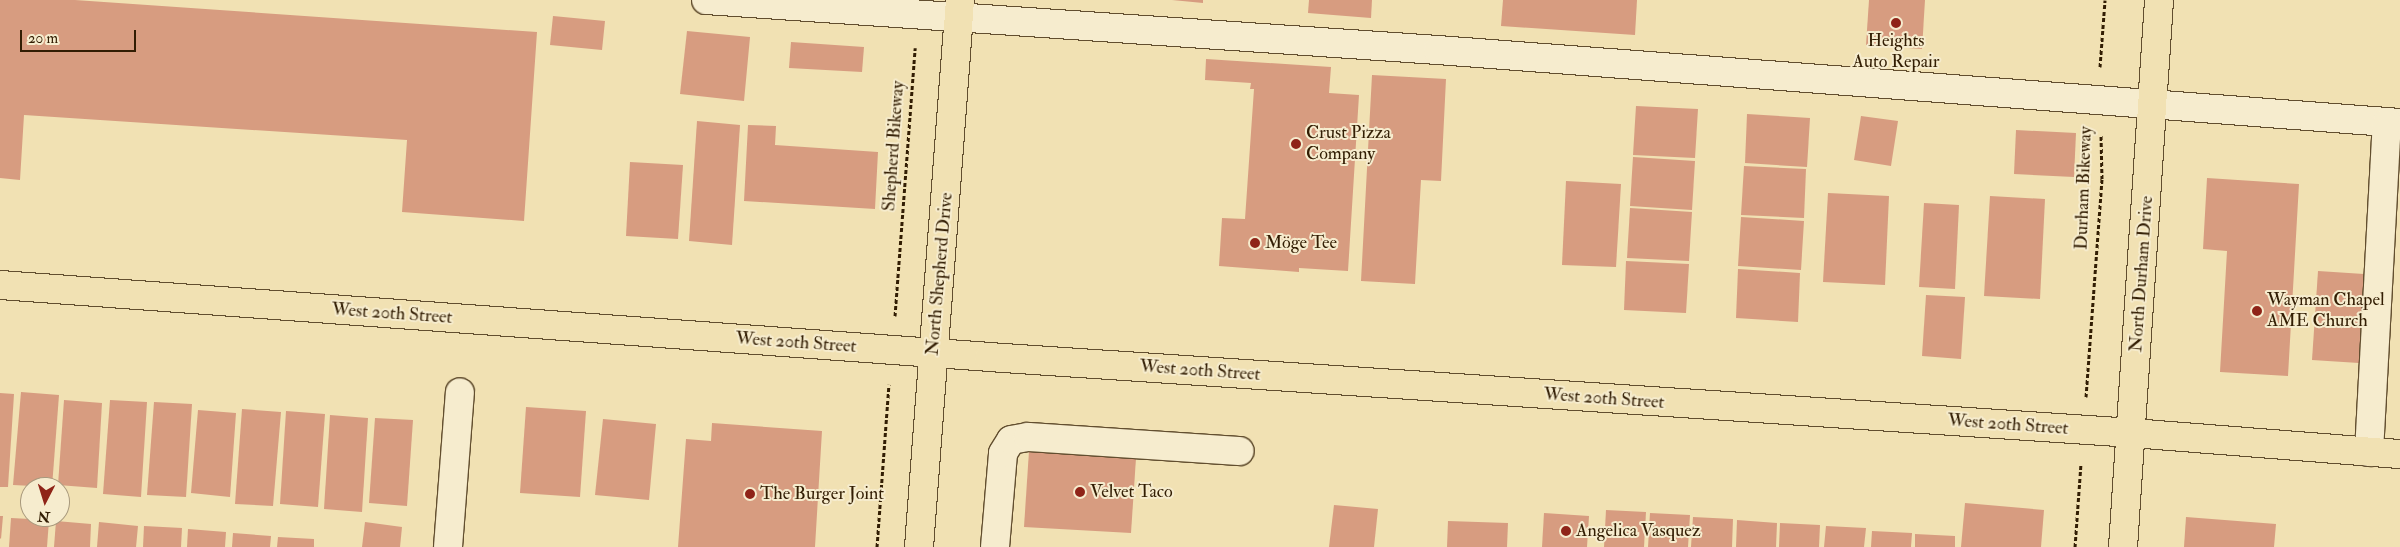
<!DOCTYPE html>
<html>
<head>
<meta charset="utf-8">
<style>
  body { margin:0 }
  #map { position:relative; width:2400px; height:547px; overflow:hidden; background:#f1e1b3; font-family:"IM FELL Double Pica",serif }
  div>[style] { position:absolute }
  .building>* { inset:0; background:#d79c80 }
  .path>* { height:3px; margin-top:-1.5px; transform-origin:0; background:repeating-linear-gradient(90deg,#321d03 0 4px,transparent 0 6.5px) }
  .roads { filter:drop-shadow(1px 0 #624e2f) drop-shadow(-1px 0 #624e2f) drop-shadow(0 1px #624e2f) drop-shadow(0 -1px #624e2f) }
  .minor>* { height:28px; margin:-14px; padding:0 14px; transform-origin:14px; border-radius:14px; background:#f6ecce }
  .major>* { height:28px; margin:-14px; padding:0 14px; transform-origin:14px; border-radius:14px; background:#f1e1b3 }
  .dots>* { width:14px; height:14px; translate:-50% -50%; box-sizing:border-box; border:2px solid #f6ecce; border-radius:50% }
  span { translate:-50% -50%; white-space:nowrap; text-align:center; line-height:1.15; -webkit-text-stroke:4px #f6ecce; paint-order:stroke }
  .poi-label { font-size:18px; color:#321d03 }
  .left { translate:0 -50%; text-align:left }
  .street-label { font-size:18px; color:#321d03 }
  .north { position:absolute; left:20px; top:477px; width:50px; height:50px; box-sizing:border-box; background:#f6ecce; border:1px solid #a8997d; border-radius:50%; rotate:185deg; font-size:14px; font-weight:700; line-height:20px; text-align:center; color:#321d03 }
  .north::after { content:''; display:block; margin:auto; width:18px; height:22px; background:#8f2418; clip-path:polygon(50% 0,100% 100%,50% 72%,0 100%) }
  .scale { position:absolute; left:20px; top:30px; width:116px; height:22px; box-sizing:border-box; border:2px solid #321d03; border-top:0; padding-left:6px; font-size:15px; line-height:18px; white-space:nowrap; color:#321d03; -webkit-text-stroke:4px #f6ecce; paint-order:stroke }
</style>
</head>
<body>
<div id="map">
  <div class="building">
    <div style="clip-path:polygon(0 0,75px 0,537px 32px,524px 221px,402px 212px,407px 140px,24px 115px,20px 180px,0 178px)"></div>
    <div style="clip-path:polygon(1172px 0,1203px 0,1203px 3px)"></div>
    <div style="clip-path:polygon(1309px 0,1372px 0,1371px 18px,1308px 13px)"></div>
    <div style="clip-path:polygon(1503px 0,1637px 0,1635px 35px,1501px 26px)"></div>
    <div style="clip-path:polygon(1869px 0,1925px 0,1922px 49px,1866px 45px)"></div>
    <div style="clip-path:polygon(553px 16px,605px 21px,602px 50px,550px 45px)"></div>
    <div style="clip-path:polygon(687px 31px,750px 37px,744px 101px,680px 94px)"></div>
    <div style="clip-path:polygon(791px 42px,864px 47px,862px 72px,789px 68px)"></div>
    <div style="clip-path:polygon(1206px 59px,1331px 67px,1329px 93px,1359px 95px,1348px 271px,1299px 268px,1299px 272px,1219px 266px,1222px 218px,1245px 219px,1254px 89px,1250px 89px,1251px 83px,1205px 80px)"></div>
    <div style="clip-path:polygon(1372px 75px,1446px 79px,1441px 181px,1421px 180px,1415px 284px,1361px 281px)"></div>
    <div style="clip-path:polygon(1636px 106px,1698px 109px,1695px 158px,1633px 155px)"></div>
    <div style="clip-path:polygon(1747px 114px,1810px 118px,1807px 167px,1745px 163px)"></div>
    <div style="clip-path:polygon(1861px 116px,1898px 121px,1891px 166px,1854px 160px)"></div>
    <div style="clip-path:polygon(697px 121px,740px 125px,732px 245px,689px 241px)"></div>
    <div style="clip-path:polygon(748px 125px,776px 126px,775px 145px,878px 152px,875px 209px,744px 201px)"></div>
    <div style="clip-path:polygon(2016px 130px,2076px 133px,2074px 177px,2014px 174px)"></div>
    <div style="clip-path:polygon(1633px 157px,1695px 161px,1692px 210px,1630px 206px)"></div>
    <div style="clip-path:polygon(630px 162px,683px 165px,678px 239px,626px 236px)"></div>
    <div style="clip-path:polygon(1744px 166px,1806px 169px,1804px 218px,1741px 215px)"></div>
    <div style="clip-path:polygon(2207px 178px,2299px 184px,2288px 376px,2220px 372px,2227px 251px,2203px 249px)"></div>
    <div style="clip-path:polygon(1566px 181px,1621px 184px,1616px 267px,1562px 265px)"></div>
    <div style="clip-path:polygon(1828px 193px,1889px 196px,1885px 285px,1823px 282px)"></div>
    <div style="clip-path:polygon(1990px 196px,2045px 199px,2040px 299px,1984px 296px)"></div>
    <div style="clip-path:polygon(1924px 203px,1959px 205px,1955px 289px,1919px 287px)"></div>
    <div style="clip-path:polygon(1630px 208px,1692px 212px,1689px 261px,1627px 258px)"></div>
    <div style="clip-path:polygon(1741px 217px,1804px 221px,1801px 270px,1738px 266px)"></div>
    <div style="clip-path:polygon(1626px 261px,1689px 264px,1686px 313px,1624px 310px)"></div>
    <div style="clip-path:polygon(1738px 269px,1800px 273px,1798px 322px,1736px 318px)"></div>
    <div style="clip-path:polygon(2318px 271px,2364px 274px,2359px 363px,2312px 360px)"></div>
    <div style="clip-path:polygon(1926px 295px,1965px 297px,1961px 359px,1922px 356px)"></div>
    <div style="clip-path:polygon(21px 392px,59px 395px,52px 487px,13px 485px)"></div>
    <div style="clip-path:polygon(0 393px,14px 394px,8px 487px,0 487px)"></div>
    <div style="clip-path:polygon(64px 400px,102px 403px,97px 488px,58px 485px)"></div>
    <div style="clip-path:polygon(110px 400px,147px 402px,141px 497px,103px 494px)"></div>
    <div style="clip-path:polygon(154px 402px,192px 404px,186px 497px,147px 495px)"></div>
    <div style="clip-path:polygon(526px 407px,586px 411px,580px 497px,520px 493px)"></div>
    <div style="clip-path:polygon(242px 409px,281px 412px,273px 506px,235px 504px)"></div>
    <div style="clip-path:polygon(198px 410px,236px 413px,230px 497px,191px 493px)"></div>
    <div style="clip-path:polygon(286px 411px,325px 414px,318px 507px,280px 504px)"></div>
    <div style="clip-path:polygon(330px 415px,368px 418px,362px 512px,324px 509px)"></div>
    <div style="clip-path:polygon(375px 418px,413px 420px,407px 506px,369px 503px)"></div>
    <div style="clip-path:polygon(603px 419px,656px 424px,649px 500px,595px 495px)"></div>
    <div style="clip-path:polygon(712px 423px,822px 431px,815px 547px,678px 547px,686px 439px,711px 441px)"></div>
    <div style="clip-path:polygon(1029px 451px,1136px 458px,1131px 533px,1024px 527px)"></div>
    <div style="clip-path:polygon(1965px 503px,2044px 510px,2041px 547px,1961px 547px)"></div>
    <div style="clip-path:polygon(1334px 505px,1378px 509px,1374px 547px,1329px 547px)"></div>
    <div style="clip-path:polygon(1606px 510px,1646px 512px,1644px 547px,1604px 547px)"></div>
    <div style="clip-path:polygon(1544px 513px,1589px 516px,1587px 547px,1542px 547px)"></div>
    <div style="clip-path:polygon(1650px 513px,1690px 515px,1688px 547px,1648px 547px)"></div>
    <div style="clip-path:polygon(0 516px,3px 516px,1px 539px,0 538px)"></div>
    <div style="clip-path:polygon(1693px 517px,1733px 519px,1732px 547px,1691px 547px)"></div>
    <div style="clip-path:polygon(2186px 517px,2276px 524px,2274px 547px,2184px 547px)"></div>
    <div style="clip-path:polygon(11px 518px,49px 520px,47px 547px,9px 547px)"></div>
    <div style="clip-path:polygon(1737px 520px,1777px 523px,1776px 547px,1736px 547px)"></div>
    <div style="clip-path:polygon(56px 521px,91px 524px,90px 547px,54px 547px)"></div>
    <div style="clip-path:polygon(1448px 521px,1508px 523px,1507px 547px,1447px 547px)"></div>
    <div style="clip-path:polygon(99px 522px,138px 526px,136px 547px,97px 547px)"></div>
    <div style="clip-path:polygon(365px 522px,402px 527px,400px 547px,362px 547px)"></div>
    <div style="clip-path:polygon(1780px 523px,1820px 525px,1819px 547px,1779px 547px)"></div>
    <div style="clip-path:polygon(144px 526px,182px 528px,181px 547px,143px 547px)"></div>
    <div style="clip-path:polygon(1826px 526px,1866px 528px,1864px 547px,1824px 547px)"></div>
    <div style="clip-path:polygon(188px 529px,226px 532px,225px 547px,187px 547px)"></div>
    <div style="clip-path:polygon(1872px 531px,1912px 533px,1911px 547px,1871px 547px)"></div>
    <div style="clip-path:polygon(233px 533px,271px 536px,270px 547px,232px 547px)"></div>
    <div style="clip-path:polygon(1915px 534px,1955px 536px,1955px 547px,1915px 547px)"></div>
    <div style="clip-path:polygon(278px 537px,314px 539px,314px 547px,277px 547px)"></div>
  </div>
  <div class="path">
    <div style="left:2100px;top:67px;width:67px;rotate:-85.7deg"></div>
    <div style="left:895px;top:316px;width:269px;rotate:-85.7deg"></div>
    <div style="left:2086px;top:397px;width:219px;rotate:-85.8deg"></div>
    <div style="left:2102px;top:179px;width:45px;rotate:-91.3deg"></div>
    <div style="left:877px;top:547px;width:163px;rotate:-85.8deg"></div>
    <div style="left:2075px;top:547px;width:84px;rotate:-85.9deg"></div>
  </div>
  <div class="roads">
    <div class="minor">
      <div style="left:706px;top:0;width:734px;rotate:3.91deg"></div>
      <div style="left:1438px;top:50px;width:965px;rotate:4.34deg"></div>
      <div style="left:2369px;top:452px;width:330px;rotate:-86.9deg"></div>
      <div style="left:448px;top:547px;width:155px;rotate:-85.6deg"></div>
      <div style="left:995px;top:547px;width:94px;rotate:-85.1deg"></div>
      <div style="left:1003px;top:453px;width:15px;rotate:-58deg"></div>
      <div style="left:1011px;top:440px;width:17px;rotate:-10deg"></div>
      <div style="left:1028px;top:437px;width:212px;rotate:3.8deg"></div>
    </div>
    <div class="major">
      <div style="left:0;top:285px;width:992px;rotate:4.16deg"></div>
      <div style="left:989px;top:357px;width:1146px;rotate:3.8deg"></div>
      <div style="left:2132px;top:433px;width:269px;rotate:4.5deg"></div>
      <div style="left:919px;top:547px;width:549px;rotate:-85.71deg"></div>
      <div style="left:2123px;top:547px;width:548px;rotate:-86.23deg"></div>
    </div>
  </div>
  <div class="dots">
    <div style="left:1896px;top:23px;background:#8f2418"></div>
    <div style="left:1296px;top:144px;background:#8f2418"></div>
    <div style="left:1255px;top:243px;background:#8f2418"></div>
    <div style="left:2257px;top:311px;background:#8f2418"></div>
    <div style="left:1080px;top:492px;background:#8f2418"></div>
    <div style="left:750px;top:494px;background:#8f2418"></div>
    <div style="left:1566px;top:531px;background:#8f2418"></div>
  </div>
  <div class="poi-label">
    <span style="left:1896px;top:52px">Heights<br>Auto Repair</span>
    <span class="left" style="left:1306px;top:144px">Crust Pizza<br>Company</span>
    <span class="left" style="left:1265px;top:243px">Möge Tee</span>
    <span class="left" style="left:2267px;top:311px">Wayman Chapel<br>AME Church</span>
    <span class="left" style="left:1090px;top:492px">Velvet Taco</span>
    <span class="left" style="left:760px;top:494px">The Burger Joint</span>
    <span class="left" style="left:1576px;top:531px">Angelica Vasquez</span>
  </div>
  <div class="street-label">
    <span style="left:894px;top:146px;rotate:-86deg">Shepherd Bikeway</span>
    <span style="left:2084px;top:188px;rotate:-88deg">Durham Bikeway</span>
    <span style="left:940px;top:274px;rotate:-85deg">North Shepherd Drive</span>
    <span style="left:2142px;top:274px;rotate:-86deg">North Durham Drive</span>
    <span style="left:392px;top:314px;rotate:4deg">West 20th Street</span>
    <span style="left:796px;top:343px;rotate:4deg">West 20th Street</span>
    <span style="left:1200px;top:371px;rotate:4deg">West 20th Street</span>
    <span style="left:1604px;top:399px;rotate:4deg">West 20th Street</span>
    <span style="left:2008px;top:425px;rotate:4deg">West 20th Street</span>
  </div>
  <div class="north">N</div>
  <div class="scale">20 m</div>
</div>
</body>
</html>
